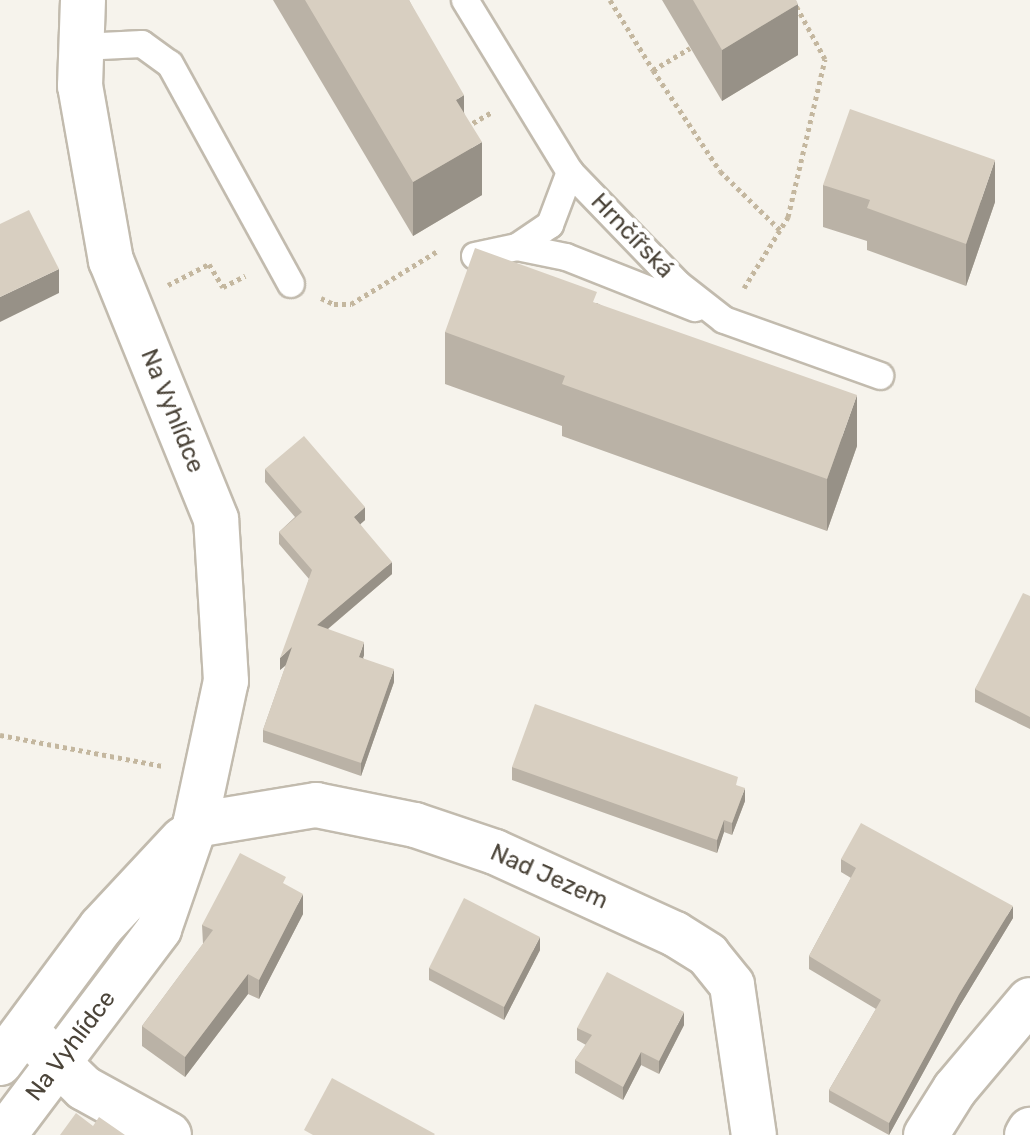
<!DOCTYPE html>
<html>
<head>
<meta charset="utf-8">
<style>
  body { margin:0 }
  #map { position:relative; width:1030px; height:1135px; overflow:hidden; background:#f6f3ec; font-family:Rubik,sans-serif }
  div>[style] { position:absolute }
  .path>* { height:5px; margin-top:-2.5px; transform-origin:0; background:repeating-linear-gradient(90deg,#c4b79f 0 4px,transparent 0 8px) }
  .roads { filter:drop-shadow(2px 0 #c2bbae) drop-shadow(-2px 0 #c2bbae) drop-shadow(0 2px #c2bbae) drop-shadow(0 -2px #c2bbae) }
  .lane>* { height:26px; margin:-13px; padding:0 13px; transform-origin:13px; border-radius:13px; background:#fff }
  .street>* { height:44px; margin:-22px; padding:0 22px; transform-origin:22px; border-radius:22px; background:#fff }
  .wall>* { inset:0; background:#bab2a6 }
  .shaded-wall>* { inset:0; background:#979187 }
  .building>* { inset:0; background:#d8cfc1 }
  span { translate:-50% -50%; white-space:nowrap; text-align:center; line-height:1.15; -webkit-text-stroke:8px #fff; paint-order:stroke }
  .street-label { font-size:24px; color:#4b4439 }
</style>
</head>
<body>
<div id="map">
  <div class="path">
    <div style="left:610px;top:0;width:82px;rotate:58.4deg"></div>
    <div style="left:653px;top:70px;width:43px;rotate:-30.7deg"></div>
    <div style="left:653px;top:70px;width:121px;rotate:56.4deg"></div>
    <div style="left:720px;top:171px;width:84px;rotate:44.5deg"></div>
    <div style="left:466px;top:127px;width:30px;rotate:-30deg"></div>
    <div style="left:168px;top:285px;width:46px;rotate:-27.1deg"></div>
    <div style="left:209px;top:264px;width:27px;rotate:59deg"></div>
    <div style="left:223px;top:287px;width:25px;rotate:-27deg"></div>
    <div style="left:744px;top:288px;width:84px;rotate:-58.2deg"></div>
    <div style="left:788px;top:217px;width:162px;rotate:-76.8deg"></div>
    <div style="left:825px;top:59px;width:67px;rotate:-118.5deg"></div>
    <div style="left:321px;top:298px;width:14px;rotate:25deg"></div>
    <div style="left:334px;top:304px;width:17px"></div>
    <div style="left:351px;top:304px;width:103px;rotate:-31.5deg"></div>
    <div style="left:0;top:735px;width:165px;rotate:10.8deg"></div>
  </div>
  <div class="roads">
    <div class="lane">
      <div style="left:465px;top:0;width:202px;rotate:58.6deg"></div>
      <div style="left:570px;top:172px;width:156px;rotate:46deg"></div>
      <div style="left:678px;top:284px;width:58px;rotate:38deg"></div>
      <div style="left:724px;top:320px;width:166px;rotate:19.7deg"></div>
      <div style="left:81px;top:47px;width:61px;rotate:-2.8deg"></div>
      <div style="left:142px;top:44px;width:34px;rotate:36deg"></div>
      <div style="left:170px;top:64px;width:251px;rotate:61.2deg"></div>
      <div style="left:517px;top:247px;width:50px;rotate:11.5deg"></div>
      <div style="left:566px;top:257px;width:139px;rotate:21.6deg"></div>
      <div style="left:475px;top:256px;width:43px;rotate:-12.1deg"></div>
      <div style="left:517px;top:247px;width:40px;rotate:-34deg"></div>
      <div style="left:550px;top:225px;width:57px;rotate:-69.3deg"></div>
    </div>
    <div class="street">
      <div style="left:195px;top:825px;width:123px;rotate:-9.4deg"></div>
      <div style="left:316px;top:805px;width:101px;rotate:11.4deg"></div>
      <div style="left:415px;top:825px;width:84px;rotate:18.6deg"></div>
      <div style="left:495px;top:852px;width:198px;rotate:24.5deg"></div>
      <div style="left:675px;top:934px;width:39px;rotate:32deg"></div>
      <div style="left:708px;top:955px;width:38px;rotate:51deg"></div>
      <div style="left:732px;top:985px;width:152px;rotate:81.7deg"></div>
      <div style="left:38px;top:1043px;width:64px;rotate:44.4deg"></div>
      <div style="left:84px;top:1088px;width:97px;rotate:28.9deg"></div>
      <div style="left:0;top:1063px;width:169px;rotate:-53.4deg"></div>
      <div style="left:101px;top:927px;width:120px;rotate:-47deg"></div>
      <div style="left:4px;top:1135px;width:258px;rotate:-53deg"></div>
      <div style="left:159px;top:929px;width:110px;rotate:-70.9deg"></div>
      <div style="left:195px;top:825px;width:147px;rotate:-77.9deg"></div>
      <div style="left:226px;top:681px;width:162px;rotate:-93.5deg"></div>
      <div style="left:216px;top:519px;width:279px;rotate:-112.1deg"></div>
      <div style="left:111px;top:261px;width:178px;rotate:-100deg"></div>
      <div style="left:80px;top:86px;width:86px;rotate:-88deg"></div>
      <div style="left:926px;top:1135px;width:54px;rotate:-57.8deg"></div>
      <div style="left:955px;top:1089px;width:116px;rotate:-49.9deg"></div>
      <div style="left:1027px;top:1135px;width:6px;rotate:-59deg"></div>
    </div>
  </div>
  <div class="wall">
    <div style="clip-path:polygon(273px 0,409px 0,464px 112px,482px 195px,413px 236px)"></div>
    <div style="clip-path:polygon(662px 0,796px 0,798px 55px,722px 101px)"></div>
    <div style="clip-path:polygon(823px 185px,995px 202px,966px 286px,867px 250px,867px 241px,823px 227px)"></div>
    <div style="clip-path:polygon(597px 303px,857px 446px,827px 531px,562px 436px,562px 426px,445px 384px,445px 332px)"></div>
    <div style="clip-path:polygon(265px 469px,365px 520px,360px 524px,392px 574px,328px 629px,364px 655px,363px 658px,394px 682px,361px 776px,263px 742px,263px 730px,286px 665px,280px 670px,309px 579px,279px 544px,279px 532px,295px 517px,265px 482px)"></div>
    <div style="clip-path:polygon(1030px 596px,1030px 729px,975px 702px,975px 689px)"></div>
    <div style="clip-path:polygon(512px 767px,738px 786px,745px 801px,732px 835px,724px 832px,717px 853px,512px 780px)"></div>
    <div style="clip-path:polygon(841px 859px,1013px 918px,959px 1007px,889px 1135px,829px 1102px,829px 1090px,876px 1009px,809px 969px,809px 956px,851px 878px,841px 872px)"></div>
    <div style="clip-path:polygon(286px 885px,303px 914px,259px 999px,248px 994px,185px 1077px,142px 1046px,142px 1026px,203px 944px,202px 925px)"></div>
    <div style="clip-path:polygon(540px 950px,504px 1020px,429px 980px,429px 968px)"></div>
    <div style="clip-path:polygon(684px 1025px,659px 1074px,641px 1065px,623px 1100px,575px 1073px,575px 1060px,586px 1045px,577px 1040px,577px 1028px)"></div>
  </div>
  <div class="shaded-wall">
    <div style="clip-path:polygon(798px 4px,798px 55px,722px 101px,722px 50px)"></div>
    <div style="clip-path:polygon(464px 95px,464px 149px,456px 100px)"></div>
    <div style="clip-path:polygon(482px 142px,482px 195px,413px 236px,413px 182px)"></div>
    <div style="clip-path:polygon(995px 160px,995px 202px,966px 286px,966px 244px)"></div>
    <div style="clip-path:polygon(59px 269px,59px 293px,0 322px,0 297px)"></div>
    <div style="clip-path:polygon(857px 395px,857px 446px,827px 531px,827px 479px)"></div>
    <div style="clip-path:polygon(365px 507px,365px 520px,354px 530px,354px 517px)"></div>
    <div style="clip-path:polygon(392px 562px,392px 574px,317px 638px,317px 625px)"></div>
    <div style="clip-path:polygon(364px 642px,364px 655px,359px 670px,359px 657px)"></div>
    <div style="clip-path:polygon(292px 647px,292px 660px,280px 670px,280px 658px)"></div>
    <div style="clip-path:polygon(394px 669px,394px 682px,361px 776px,361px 763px)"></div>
    <div style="clip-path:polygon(745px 788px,745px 801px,732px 835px,732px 823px)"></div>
    <div style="clip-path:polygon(724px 820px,724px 832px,717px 853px,717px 840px)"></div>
    <div style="clip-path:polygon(303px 894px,303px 914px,259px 999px,259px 980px)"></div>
    <div style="clip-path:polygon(1013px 906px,1013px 918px,959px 1007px,889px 1135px,889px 1123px,959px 994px)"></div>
    <div style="clip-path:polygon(540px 937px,540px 950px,504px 1020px,504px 1007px)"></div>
    <div style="clip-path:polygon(248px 974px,248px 994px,185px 1077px,185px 1057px)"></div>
    <div style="clip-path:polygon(684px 1012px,684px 1025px,659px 1074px,659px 1061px)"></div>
    <div style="clip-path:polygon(641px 1052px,641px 1065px,623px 1100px,623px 1087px)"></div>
  </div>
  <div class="building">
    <div style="clip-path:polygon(305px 0,409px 0,464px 95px,456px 100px,482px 142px,413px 182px)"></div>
    <div style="clip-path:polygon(693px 0,796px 0,798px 4px,722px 50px)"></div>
    <div style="clip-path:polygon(850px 109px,995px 160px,966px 244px,867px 208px,870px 200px,823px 185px)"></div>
    <div style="clip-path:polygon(29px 210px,59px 269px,0 297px,0 224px)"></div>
    <div style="clip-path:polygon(475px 248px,597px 292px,593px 302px,857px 395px,827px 479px,562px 384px,565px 376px,445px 332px)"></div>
    <div style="clip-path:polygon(304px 436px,365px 507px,354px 517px,392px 562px,317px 625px,364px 642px,359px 657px,394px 669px,361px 763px,263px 730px,292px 647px,280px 658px,312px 570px,279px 532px,302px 512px,265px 469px)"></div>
    <div style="clip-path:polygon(1023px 593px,1030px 596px,1030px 717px,975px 689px)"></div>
    <div style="clip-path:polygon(535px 704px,738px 777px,736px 785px,745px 788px,732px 823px,724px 820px,717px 840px,512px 767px)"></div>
    <div style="clip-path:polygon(861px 823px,1013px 906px,959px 994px,889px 1123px,829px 1090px,881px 1000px,809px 956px,856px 868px,841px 859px)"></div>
    <div style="clip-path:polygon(240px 853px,286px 877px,283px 883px,303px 894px,259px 980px,248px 974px,185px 1057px,142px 1026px,213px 930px,202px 925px)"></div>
    <div style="clip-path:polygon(464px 898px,540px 937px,504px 1007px,429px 968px)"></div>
    <div style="clip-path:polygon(607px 972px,684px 1012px,659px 1061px,641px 1052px,623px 1087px,575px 1060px,592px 1035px,577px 1028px)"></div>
    <div style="clip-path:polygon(332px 1078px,435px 1134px,434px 1135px,313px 1135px,304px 1130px)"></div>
    <div style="clip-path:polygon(76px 1113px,93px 1126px,99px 1117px,125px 1135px,60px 1135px)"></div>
  </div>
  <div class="street-label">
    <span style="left:632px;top:236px;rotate:46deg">Hrnčířská</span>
    <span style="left:172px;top:411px;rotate:68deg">Na Vyhlídce</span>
    <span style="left:549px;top:877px;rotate:24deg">Nad Jezem</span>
    <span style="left:71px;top:1046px;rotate:-53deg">Na Vyhlídce</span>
  </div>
</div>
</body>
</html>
